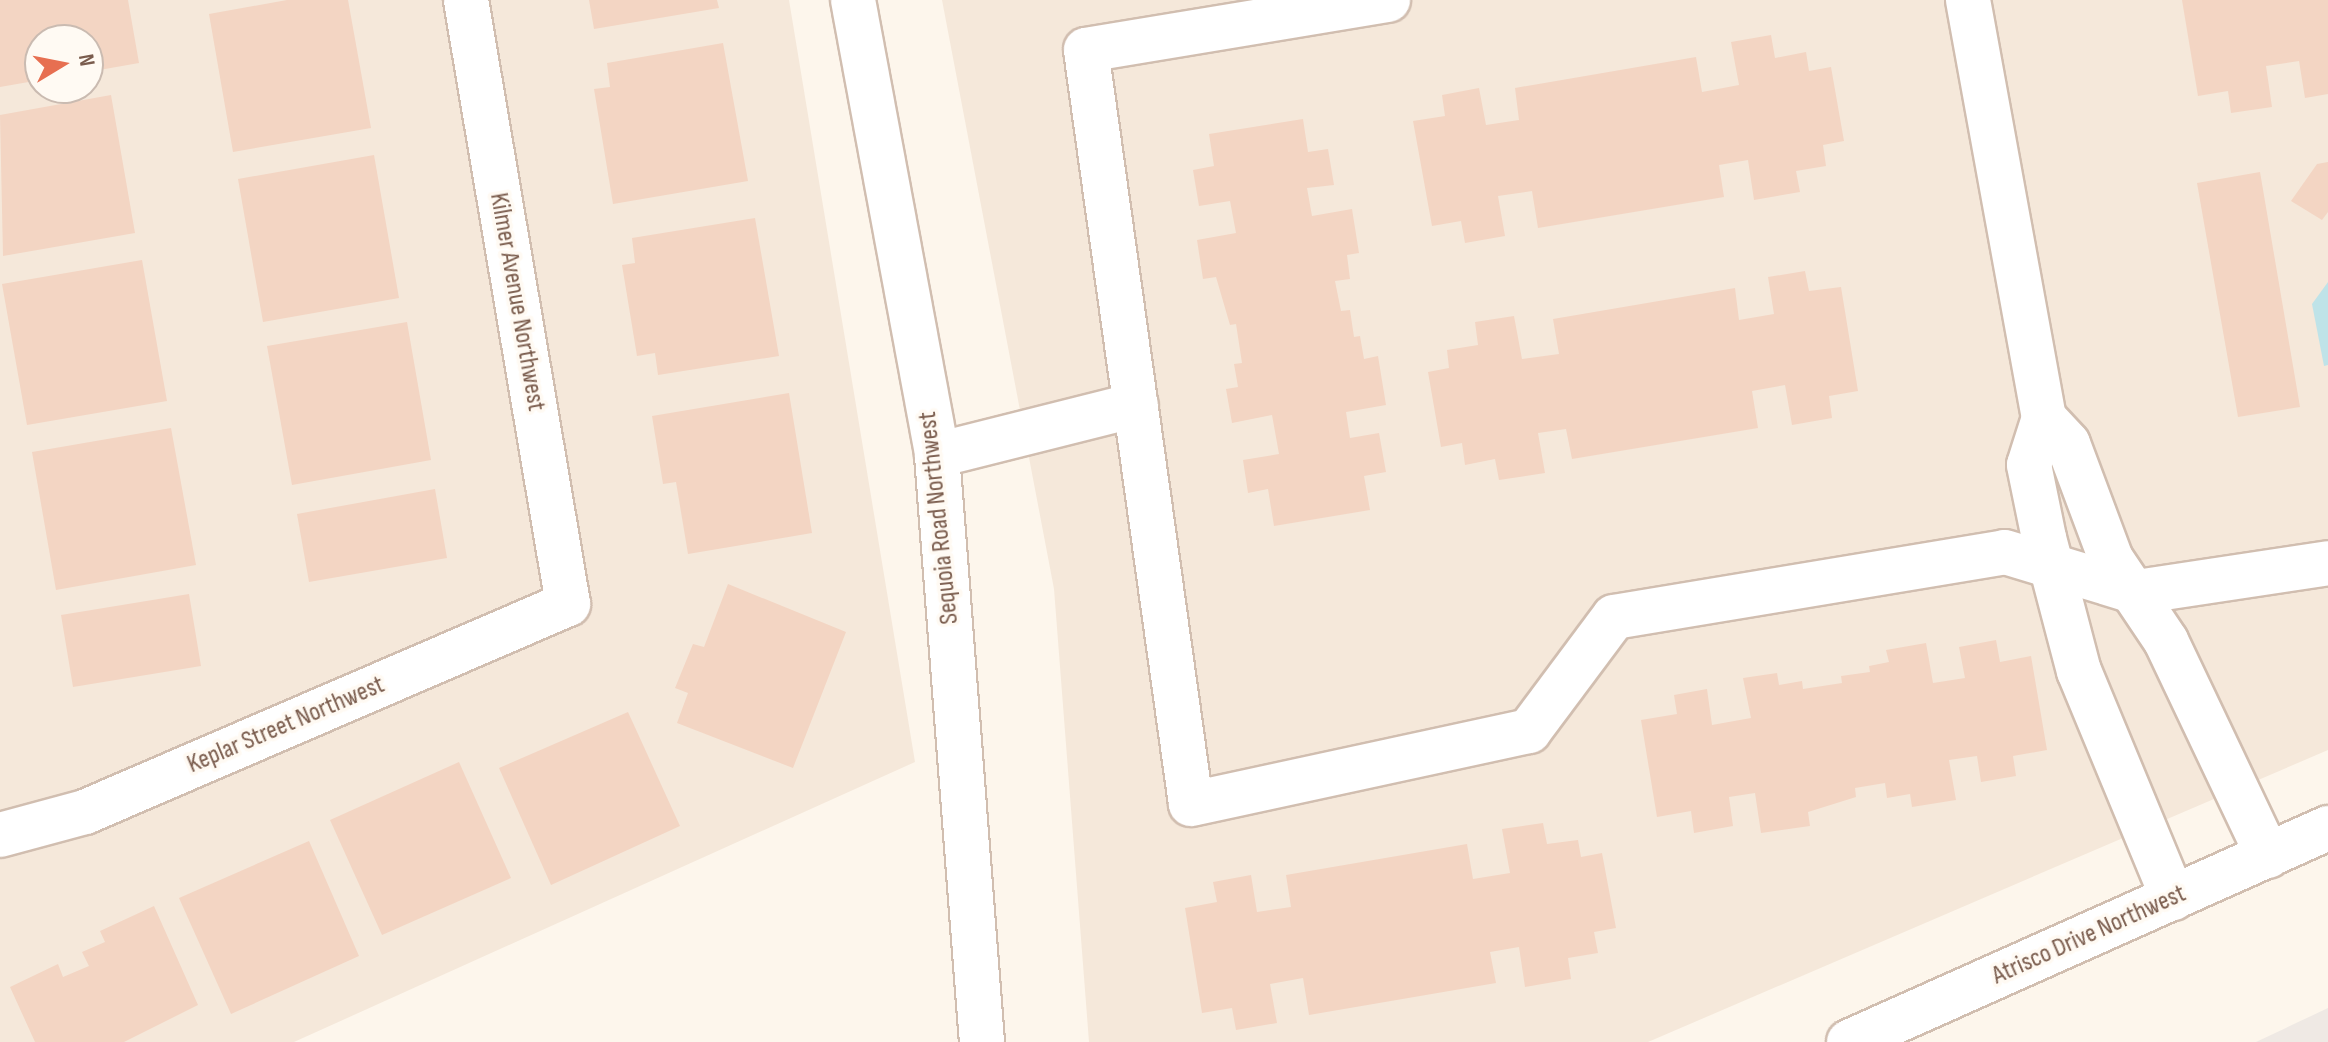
<!DOCTYPE html>
<html>
<head>
<meta charset="utf-8">
<style>
  body { margin:0 }
  #map { position:relative; width:2328px; height:1042px; overflow:hidden; background:#fdf6ec; font-family:"Sofia Sans Condensed",sans-serif }
  div>[style] { position:absolute }
  .residential>* { inset:0; background:#f5e8da }
  .industrial>* { inset:0; background:#efe9e4 }
  .water>* { inset:0; background:#bfe3e8 }
  .building>* { inset:0; background:#f3d5c3 }
  .roads { filter:drop-shadow(2px 0 #d1beb0) drop-shadow(-2px 0 #d1beb0) drop-shadow(0 2px #d1beb0) drop-shadow(0 -2px #d1beb0) }
  .minor>* { height:44px; margin:-22px; padding:0 22px; transform-origin:22px; border-radius:22px; background:#fff }
  span { translate:-50% -50%; white-space:nowrap; text-align:center; line-height:1.15; -webkit-text-stroke:7px #fffaf3; paint-order:stroke }
  .street-label { font-size:26px; color:#7a5c4d }
  .north { position:absolute; left:24px; top:24px; width:80px; height:80px; box-sizing:border-box; background:#fffaf3; border:2px solid #cabbb1; border-radius:50%; rotate:80deg; font-size:22px; font-weight:700; line-height:32px; text-align:center; color:#7a5c4d }
  .north::after { content:''; display:block; margin:auto; width:28px; height:36px; background:#e76f51; clip-path:polygon(50% 0,100% 100%,50% 72%,0 100%) }
</style>
</head>
<body>
<div id="map">
  <div class="residential">
    <div style="clip-path:polygon(evenodd,0 0,789px 0,915px 762px,294px 1042px,0 1042px,0 0,40px 40px,88px 40px,88px 88px,40px 88px,40px 40px)"></div>
    <div style="clip-path:polygon(942px 0,2328px 0,2328px 750px,1648px 1042px,1089px 1042px,1054px 589px)"></div>
  </div>
  <div class="industrial">
    <div style="clip-path:polygon(2328px 1008px,2328px 1042px,2256px 1042px)"></div>
  </div>
  <div class="water">
    <div style="clip-path:polygon(2328px 282px,2328px 365px,2324px 366px,2312px 304px)"></div>
  </div>
  <div class="building">
    <div style="clip-path:polygon(0 0,128px 0,139px 63px,88px 72px,88px 40px,40px 40px,40px 80px,0 87px)"></div>
    <div style="clip-path:polygon(287px 0,348px 0,371px 128px,233px 152px,209px 14px)"></div>
    <div style="clip-path:polygon(589px 0,717px 0,719px 8px,594px 29px)"></div>
    <div style="clip-path:polygon(2182px 0,2328px 0,2328px 94px,2305px 98px,2299px 61px,2266px 66px,2272px 107px,2231px 113px,2228px 91px,2198px 96px)"></div>
    <div style="clip-path:polygon(1771px 35px,1775px 58px,1806px 52px,1809px 71px,1831px 67px,1844px 141px,1823px 145px,1826px 166px,1796px 171px,1800px 192px,1754px 200px,1748px 160px,1719px 165px,1724px 197px,1538px 228px,1532px 191px,1498px 196px,1505px 236px,1465px 243px,1461px 221px,1432px 226px,1413px 121px,1445px 116px,1442px 95px,1479px 88px,1486px 125px,1519px 120px,1515px 88px,1696px 57px,1702px 92px,1739px 85px,1731px 42px)"></div>
    <div style="clip-path:polygon(723px 43px,748px 181px,613px 204px,594px 89px,610px 87px,607px 63px)"></div>
    <div style="clip-path:polygon(111px 95px,135px 233px,3px 256px,0 115px)"></div>
    <div style="clip-path:polygon(1303px 119px,1308px 152px,1328px 149px,1334px 185px,1307px 188px,1312px 216px,1352px 209px,1359px 253px,1347px 255px,1350px 279px,1335px 281px,1341px 311px,1350px 310px,1354px 337px,1360px 336px,1364px 359px,1378px 356px,1386px 405px,1346px 412px,1350px 438px,1379px 433px,1386px 472px,1364px 476px,1370px 510px,1274px 526px,1268px 489px,1248px 493px,1243px 460px,1279px 454px,1272px 415px,1232px 423px,1226px 389px,1238px 387px,1234px 364px,1242px 363px,1236px 324px,1230px 325px,1216px 277px,1203px 279px,1197px 240px,1236px 233px,1230px 201px,1199px 206px,1193px 170px,1214px 166px,1209px 134px)"></div>
    <div style="clip-path:polygon(374px 155px,399px 298px,263px 322px,238px 179px)"></div>
    <div style="clip-path:polygon(2328px 162px,2328px 212px,2322px 220px,2291px 201px,2317px 164px)"></div>
    <div style="clip-path:polygon(2260px 172px,2300px 407px,2238px 417px,2197px 183px)"></div>
    <div style="clip-path:polygon(755px 218px,779px 356px,658px 375px,655px 353px,637px 356px,622px 265px,635px 263px,632px 238px)"></div>
    <div style="clip-path:polygon(142px 260px,167px 401px,27px 425px,2px 284px)"></div>
    <div style="clip-path:polygon(1805px 271px,1809px 291px,1841px 287px,1858px 391px,1829px 396px,1832px 418px,1792px 425px,1785px 385px,1752px 391px,1758px 428px,1572px 459px,1566px 429px,1538px 433px,1545px 473px,1499px 480px,1495px 459px,1465px 465px,1462px 443px,1441px 447px,1428px 372px,1449px 368px,1447px 350px,1478px 345px,1475px 322px,1514px 316px,1522px 359px,1559px 354px,1553px 319px,1735px 288px,1739px 320px,1774px 314px,1768px 277px)"></div>
    <div style="clip-path:polygon(407px 322px,431px 460px,292px 485px,267px 346px)"></div>
    <div style="clip-path:polygon(789px 393px,812px 533px,688px 554px,676px 482px,663px 484px,652px 416px)"></div>
    <div style="clip-path:polygon(171px 428px,196px 565px,56px 590px,32px 452px)"></div>
    <div style="clip-path:polygon(435px 489px,447px 558px,309px 582px,297px 514px)"></div>
    <div style="clip-path:polygon(728px 584px,846px 632px,793px 768px,677px 723px,688px 693px,675px 688px,693px 644px,704px 647px)"></div>
    <div style="clip-path:polygon(189px 594px,201px 666px,73px 687px,61px 615px)"></div>
    <div style="clip-path:polygon(1996px 640px,2000px 662px,2031px 656px,2047px 750px,2013px 756px,2016px 776px,1981px 782px,1977px 756px,1949px 760px,1956px 800px,1912px 807px,1910px 794px,1887px 798px,1885px 783px,1855px 788px,1856px 797px,1808px 812px,1810px 826px,1761px 833px,1755px 793px,1729px 797px,1733px 826px,1694px 833px,1691px 811px,1657px 817px,1641px 720px,1677px 714px,1674px 695px,1707px 689px,1712px 725px,1751px 718px,1743px 678px,1777px 673px,1779px 685px,1802px 681px,1803px 689px,1842px 683px,1841px 676px,1870px 672px,1869px 666px,1889px 662px,1886px 650px,1926px 643px,1933px 683px,1965px 678px,1959px 647px)"></div>
    <div style="clip-path:polygon(628px 712px,680px 826px,551px 885px,499px 768px)"></div>
    <div style="clip-path:polygon(459px 762px,511px 878px,382px 935px,330px 820px)"></div>
    <div style="clip-path:polygon(1543px 823px,1547px 844px,1578px 840px,1581px 857px,1602px 853px,1616px 928px,1594px 932px,1598px 953px,1568px 958px,1571px 979px,1525px 987px,1519px 947px,1490px 952px,1496px 983px,1309px 1015px,1303px 978px,1270px 984px,1277px 1023px,1236px 1030px,1232px 1008px,1202px 1013px,1185px 908px,1217px 902px,1213px 882px,1251px 875px,1257px 912px,1291px 907px,1286px 875px,1467px 844px,1473px 879px,1510px 873px,1502px 829px)"></div>
    <div style="clip-path:polygon(309px 841px,359px 956px,231px 1014px,179px 898px)"></div>
    <div style="clip-path:polygon(154px 906px,198px 1005px,124px 1042px,35px 1042px,10px 987px,58px 964px,63px 977px,89px 966px,82px 952px,105px 942px,100px 931px)"></div>
  </div>
  <div class="roads">
    <div class="minor">
      <div style="left:853px;top:0;width:463px;rotate:79.5deg"></div>
      <div style="left:937px;top:455px;width:589px;rotate:85.62deg"></div>
      <div style="left:1388px;top:0;width:306px;rotate:170.6deg"></div>
      <div style="left:1086px;top:50px;width:761px;rotate:82.07deg"></div>
      <div style="left:1191px;top:804px;width:346px;rotate:-12.2deg"></div>
      <div style="left:1529px;top:731px;width:142px;rotate:-53.3deg"></div>
      <div style="left:1614px;top:617px;width:396px;rotate:-9.4deg"></div>
      <div style="left:2005px;top:552px;width:138px;rotate:16.9deg"></div>
      <div style="left:2137px;top:592px;width:193px;rotate:-8.6deg"></div>
      <div style="left:1968px;top:0;width:425px;rotate:79.7deg"></div>
      <div style="left:2044px;top:418px;width:49px;rotate:107.7deg"></div>
      <div style="left:2029px;top:465px;width:75px;rotate:78.4deg"></div>
      <div style="left:2044px;top:538px;width:138px;rotate:75.3deg"></div>
      <div style="left:2079px;top:671px;width:246px;rotate:67.5deg"></div>
      <div style="left:2044px;top:418px;width:35px;rotate:47deg"></div>
      <div style="left:2068px;top:444px;width:123px;rotate:69.5deg"></div>
      <div style="left:2111px;top:559px;width:99px;rotate:56.1deg"></div>
      <div style="left:2166px;top:641px;width:238px;rotate:64.6deg"></div>
      <div style="left:937px;top:455px;width:205px;rotate:-14.1deg"></div>
      <div style="left:0;top:835px;width:88px;rotate:-15.1deg"></div>
      <div style="left:85px;top:812px;width:526px;rotate:-23.3deg"></div>
      <div style="left:568px;top:604px;width:613px;rotate:-99.59deg"></div>
      <div style="left:1849px;top:1042px;width:525px;rotate:-24.07deg"></div>
    </div>
  </div>
  <div class="street-label">
    <span style="left:517px;top:302px;rotate:80deg">Kilmer Avenue Northwest</span>
    <span style="left:939px;top:518px;rotate:-96deg">Sequoia Road Northwest</span>
    <span style="left:286px;top:725px;rotate:-23deg">Keplar Street Northwest</span>
    <span style="left:2089px;top:935px;rotate:-24deg">Atrisco Drive Northwest</span>
  </div>
  <div class="north">N</div>
</div>
</body>
</html>
